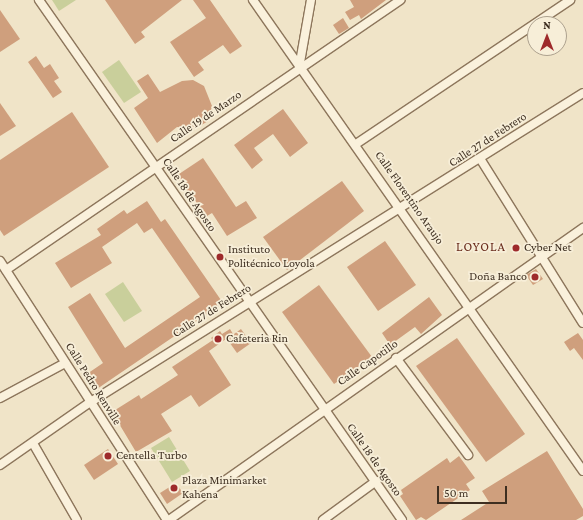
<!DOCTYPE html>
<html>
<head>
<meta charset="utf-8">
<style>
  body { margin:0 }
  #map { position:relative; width:583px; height:520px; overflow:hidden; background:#f0e4c8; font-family:"Crimson Pro",serif }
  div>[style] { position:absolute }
  .green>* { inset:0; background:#c9cf9b }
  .building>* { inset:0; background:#cf9f7d }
  .roads { filter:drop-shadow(1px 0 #8d765c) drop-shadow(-1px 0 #8d765c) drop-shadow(0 1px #8d765c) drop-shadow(0 -1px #8d765c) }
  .street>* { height:8px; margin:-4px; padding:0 4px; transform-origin:4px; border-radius:4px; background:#faf1dc }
  .dots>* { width:11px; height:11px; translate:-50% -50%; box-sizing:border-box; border:2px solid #f7eed8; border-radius:50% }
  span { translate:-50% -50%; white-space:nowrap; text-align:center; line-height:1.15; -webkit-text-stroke:3.5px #f7eed8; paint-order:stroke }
  .street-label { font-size:12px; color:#3d2e20 }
  .poi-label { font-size:12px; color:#3d2e20 }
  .left { translate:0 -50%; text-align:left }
  .right { translate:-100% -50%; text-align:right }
  .neighbourhood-label { font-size:13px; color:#6b2e1e; letter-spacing:1px }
  .north { position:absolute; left:527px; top:16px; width:40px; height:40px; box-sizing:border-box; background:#f7eed8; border:1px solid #ada18e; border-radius:50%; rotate:0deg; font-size:11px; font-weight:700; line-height:16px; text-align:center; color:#3d2e20 }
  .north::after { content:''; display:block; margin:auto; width:14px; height:18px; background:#9e2a2b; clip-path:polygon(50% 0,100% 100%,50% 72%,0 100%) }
  .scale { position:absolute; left:437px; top:486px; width:70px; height:18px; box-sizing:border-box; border:2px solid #3d2e20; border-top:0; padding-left:5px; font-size:12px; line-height:14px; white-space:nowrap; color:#3d2e20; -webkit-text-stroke:3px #f7eed8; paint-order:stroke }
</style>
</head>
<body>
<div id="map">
  <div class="green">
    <div style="clip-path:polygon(52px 0,76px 0,59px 11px)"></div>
    <div style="clip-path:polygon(119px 60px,141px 92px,124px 103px,102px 72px)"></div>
    <div style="clip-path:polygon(123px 282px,142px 311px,124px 322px,105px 294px)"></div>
    <div style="clip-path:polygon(169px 437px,190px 471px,172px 482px,151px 448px)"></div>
  </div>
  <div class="building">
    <div style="clip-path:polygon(105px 0,182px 0,141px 32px,145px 37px,135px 44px)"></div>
    <div style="clip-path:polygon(193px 0,210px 0,242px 46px,230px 54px,223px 45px,198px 62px,204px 70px,194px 77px,170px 42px,206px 18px)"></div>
    <div style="clip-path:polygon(350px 0,386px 0,361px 19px,359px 15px,350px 20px,345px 12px,354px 7px)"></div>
    <div style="clip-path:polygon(0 10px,20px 39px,0 52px)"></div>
    <div style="clip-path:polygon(343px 18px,349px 28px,339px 34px,333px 25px)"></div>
    <div style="clip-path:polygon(36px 56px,44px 68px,50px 64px,59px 78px,54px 81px,62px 92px,53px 98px,28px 62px)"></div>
    <div style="clip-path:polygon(148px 74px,160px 92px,182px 81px,193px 80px,204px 86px,212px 106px,208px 121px,195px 129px,177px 127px,157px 143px,134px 108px,148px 98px,137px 81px)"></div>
    <div style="clip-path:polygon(0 103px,16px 126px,0 136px)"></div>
    <div style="clip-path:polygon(283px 109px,308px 143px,290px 157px,273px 134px,254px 148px,263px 160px,252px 169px,234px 145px)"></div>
    <div style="clip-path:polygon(72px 112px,109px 167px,4px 236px,0 230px,0 160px)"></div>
    <div style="clip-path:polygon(203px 158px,236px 207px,246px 201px,257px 218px,227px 236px,212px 213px,207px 216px,176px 176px)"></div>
    <div style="clip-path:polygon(342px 181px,364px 211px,287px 270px,263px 237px)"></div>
    <div style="clip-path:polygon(147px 201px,161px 222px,165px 219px,223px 303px,94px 391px,84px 376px,103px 363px,68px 307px,90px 293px,125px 348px,200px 297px,152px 228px,144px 233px,137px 223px,102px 247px,112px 263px,71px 288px,55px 263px,101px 235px,97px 229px,124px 210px,127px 214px)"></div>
    <div style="clip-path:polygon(385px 241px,416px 285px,378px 311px,347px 267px)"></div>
    <div style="clip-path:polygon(536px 269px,543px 279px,533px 285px,526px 275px)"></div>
    <div style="clip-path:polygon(319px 285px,372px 357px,334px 384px,282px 312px)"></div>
    <div style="clip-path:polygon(429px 297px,442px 315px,421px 334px,415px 327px,390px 345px,382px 333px)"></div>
    <div style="clip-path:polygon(230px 329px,233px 334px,209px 351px,231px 385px,199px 407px,191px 395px,161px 414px,172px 431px,136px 452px,112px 412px,139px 395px,141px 399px,178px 375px,172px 367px,213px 340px,211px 338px,220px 331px,222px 334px)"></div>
    <div style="clip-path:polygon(241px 329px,251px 343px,237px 353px,227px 339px)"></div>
    <div style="clip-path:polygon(578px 333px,583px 340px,583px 360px,574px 348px,570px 351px,564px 342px)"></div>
    <div style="clip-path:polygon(457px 338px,525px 434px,486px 462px,416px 366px)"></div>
    <div style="clip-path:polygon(108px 449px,118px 464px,94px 480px,84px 465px)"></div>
    <div style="clip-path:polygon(547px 451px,583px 509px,583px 516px,576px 520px,461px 520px,489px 502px,482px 491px)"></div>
    <div style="clip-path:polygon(459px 456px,475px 478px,466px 484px,470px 490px,426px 520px,421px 517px,416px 520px,400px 496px,403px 494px,401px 490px,447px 458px,450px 463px)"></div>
    <div style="clip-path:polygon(176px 483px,183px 493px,167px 504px,160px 493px)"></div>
  </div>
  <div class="roads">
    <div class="street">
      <div style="left:39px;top:0;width:634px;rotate:55.08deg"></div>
      <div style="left:253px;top:0;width:575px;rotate:54.98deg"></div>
      <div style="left:299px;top:68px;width:69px;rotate:-80deg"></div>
      <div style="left:356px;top:144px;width:258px;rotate:-33.9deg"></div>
      <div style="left:481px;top:160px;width:192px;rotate:58deg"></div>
      <div style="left:0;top:261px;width:308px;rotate:57.2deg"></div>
      <div style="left:6px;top:270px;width:478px;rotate:-34.4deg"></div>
      <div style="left:396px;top:358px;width:121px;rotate:53.4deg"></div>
      <div style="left:0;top:398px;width:74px;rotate:-28.3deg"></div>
      <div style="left:34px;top:445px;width:86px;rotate:60.2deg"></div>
      <div style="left:0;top:465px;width:108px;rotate:-34.9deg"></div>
      <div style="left:89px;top:403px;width:583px;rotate:-32.11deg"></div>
      <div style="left:169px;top:520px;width:507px;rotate:-35.2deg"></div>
      <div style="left:323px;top:520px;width:66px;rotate:-36.3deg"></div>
    </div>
  </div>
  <div class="dots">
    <div style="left:516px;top:248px;background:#9e2a2b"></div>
    <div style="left:220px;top:257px;background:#9e2a2b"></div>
    <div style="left:535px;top:277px;background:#9e2a2b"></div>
    <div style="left:218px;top:339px;background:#9e2a2b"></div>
    <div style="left:108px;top:456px;background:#9e2a2b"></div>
    <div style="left:174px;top:488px;background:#9e2a2b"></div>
  </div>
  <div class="street-label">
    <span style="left:206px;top:117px;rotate:-34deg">Calle 19 de Marzo</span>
    <span style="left:488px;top:140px;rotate:-33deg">Calle 27 de Febrero</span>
    <span style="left:189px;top:195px;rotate:56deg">Calle 18 de Agosto</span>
    <span style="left:409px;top:198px;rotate:55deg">Calle Florentino Araujo</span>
    <span style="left:212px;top:311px;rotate:-32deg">Calle 27 de Febrero</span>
    <span style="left:368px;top:363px;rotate:-35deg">Calle Capotillo</span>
    <span style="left:93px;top:384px;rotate:58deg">Calle Pedro Renville</span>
    <span style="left:374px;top:460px;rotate:55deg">Calle 18 de Agosto</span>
  </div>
  <div class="poi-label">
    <span class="left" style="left:524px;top:248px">Cyber Net</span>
    <span class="left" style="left:228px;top:257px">Instituto<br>Politécnico Loyola</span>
    <span class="right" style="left:527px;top:277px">Doña Banco</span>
    <span class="left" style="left:226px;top:339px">Cafeteria Rin</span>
    <span class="left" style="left:116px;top:456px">Centella Turbo</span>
    <span class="left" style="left:182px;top:488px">Plaza Minimarket<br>Kahena</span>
  </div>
  <div class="neighbourhood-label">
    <span style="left:481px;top:247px">LOYOLA</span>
  </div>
  <div class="north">N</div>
  <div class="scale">50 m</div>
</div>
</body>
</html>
